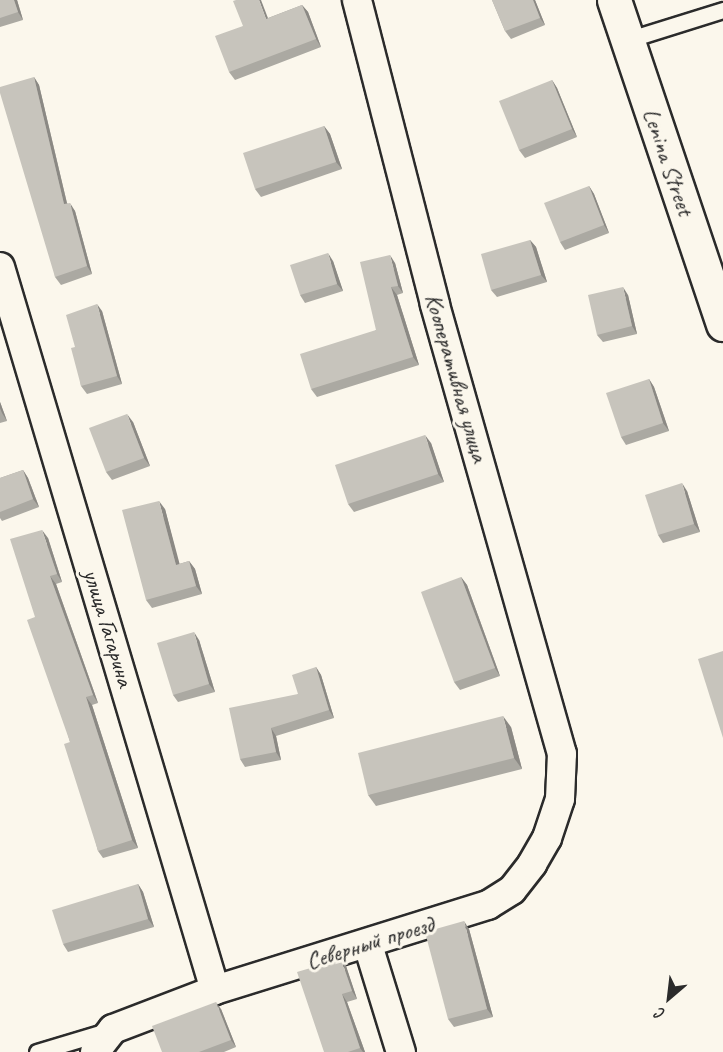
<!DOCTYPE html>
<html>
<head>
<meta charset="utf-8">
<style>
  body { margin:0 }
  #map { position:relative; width:723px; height:1052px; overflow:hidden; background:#fbf7ec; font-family:Caveat,sans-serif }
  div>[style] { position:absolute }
  .roads { filter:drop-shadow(2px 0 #2b2b2b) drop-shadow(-2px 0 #2b2b2b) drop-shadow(0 2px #2b2b2b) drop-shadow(0 -2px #2b2b2b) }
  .lane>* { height:15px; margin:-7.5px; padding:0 7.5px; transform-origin:7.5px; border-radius:7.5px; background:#fbf7ec }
  .street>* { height:28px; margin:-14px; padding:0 14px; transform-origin:14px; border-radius:14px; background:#fbf7ec }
  .secondary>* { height:33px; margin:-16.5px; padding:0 16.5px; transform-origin:16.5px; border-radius:16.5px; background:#fbf7ec }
  .wall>* { inset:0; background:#aba9a2 }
  .shaded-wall>* { inset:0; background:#8b8984 }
  .building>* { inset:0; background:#c7c4bc }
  span { translate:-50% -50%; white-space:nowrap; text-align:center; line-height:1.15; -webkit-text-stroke:6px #fbf7ec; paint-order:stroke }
  .street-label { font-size:24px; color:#2b2b2b }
  .north { position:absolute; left:639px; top:968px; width:60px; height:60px; -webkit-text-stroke:4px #fbf7ec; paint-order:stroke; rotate:208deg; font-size:16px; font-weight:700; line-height:24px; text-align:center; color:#2b2b2b }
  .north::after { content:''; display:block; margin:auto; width:21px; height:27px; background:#2b2b2b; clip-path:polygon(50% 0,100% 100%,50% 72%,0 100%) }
</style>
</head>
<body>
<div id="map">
  <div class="roads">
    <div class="lane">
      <div style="left:627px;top:40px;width:101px;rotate:-17.4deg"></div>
      <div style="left:37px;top:1052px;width:73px;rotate:-16.7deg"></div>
    </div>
    <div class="street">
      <div style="left:0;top:267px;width:754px;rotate:73.44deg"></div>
      <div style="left:368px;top:945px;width:112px;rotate:72.9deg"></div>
      <div style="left:95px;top:1052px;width:29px;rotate:-52deg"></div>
      <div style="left:113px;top:1029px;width:109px;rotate:-20.9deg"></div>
      <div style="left:215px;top:990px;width:286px;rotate:-17.3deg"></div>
      <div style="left:488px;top:905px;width:28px;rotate:-32deg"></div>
      <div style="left:512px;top:890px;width:33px;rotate:-52deg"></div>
      <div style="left:532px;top:864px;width:30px;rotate:-60deg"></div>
      <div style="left:547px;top:838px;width:41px;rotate:-71.6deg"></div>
      <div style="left:560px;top:799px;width:45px;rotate:-87.5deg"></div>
      <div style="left:562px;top:754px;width:468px;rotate:-105.8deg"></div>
      <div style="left:435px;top:304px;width:314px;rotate:-104.4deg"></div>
    </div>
    <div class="secondary">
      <div style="left:614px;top:0;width:342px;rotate:71.4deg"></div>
    </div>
  </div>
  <div class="wall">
    <div style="clip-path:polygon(0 0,17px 0,23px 20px,0 27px)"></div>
    <div style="clip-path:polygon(492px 0,535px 0,545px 25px,511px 39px,505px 31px)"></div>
    <div style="clip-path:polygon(302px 5px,308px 12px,321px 47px,235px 80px,229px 72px,243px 26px,268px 18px)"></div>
    <div style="clip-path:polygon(34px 77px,39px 85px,67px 203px,75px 211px,92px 274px,61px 285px,55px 277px)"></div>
    <div style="clip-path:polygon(552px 80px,557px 88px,577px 137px,525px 158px,519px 150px)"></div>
    <div style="clip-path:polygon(324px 126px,330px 134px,342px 169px,261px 197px,255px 189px)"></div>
    <div style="clip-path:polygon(589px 186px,594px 194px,609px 233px,565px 250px,560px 242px)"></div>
    <div style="clip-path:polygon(530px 240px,536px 247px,547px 282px,497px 297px,491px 290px)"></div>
    <div style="clip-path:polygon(333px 261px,343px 291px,305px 303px,300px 295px)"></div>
    <div style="clip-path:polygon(395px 263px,403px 293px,397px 295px,419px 365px,317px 397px,311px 389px,376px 330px)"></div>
    <div style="clip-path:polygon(628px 295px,637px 334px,603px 342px,597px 335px)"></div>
    <div style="clip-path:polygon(102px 311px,122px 384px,87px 394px,81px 386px,75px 347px)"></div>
    <div style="clip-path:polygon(649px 379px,654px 387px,669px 431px,626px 445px,621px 437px)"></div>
    <div style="clip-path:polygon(0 402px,7px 421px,0 423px)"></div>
    <div style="clip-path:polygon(133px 422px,150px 466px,112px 480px,106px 472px)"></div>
    <div style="clip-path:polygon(431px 443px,444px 482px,354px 512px,348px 504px)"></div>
    <div style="clip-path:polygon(23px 470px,28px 478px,39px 507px,2px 521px,0 518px,0 478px)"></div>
    <div style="clip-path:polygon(687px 491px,700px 532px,663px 543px,658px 535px)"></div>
    <div style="clip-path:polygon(165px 509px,179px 564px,189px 561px,195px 569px,202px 594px,152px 608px,146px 600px)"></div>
    <div style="clip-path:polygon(48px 538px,62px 582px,56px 584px,98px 703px,92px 705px,138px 848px,103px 858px,98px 851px,70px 742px,35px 617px)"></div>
    <div style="clip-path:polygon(461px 577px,467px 585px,500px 676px,460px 690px,454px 682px)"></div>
    <div style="clip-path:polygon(199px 640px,215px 692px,178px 702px,173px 695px)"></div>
    <div style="clip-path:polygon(316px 667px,321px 675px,334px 718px,276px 736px,281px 760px,245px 767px,240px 759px,298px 694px)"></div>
    <div style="clip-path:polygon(511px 727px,522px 769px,376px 806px,368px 795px)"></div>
    <div style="clip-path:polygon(138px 884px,143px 892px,154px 927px,68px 952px,63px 944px)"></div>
    <div style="clip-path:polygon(469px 929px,493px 1017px,454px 1027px,448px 1019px)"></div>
    <div style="clip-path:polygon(346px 966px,357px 999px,347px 1002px,365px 1052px,324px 1052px)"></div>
    <div style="clip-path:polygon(221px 1009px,236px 1047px,224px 1052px,162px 1052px)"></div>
  </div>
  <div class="shaded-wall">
    <div style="clip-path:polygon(14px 0,17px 0,23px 20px,18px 12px)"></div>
    <div style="clip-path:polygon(259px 0,261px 0,271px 26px,266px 19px)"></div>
    <div style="clip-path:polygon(533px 0,535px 0,545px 25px,540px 18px)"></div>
    <div style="clip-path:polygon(302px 5px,308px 12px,321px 47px,316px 39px)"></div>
    <div style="clip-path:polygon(34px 77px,39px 85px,69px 212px,64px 204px)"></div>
    <div style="clip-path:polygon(552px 80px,557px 88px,577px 137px,572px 129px)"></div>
    <div style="clip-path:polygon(324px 126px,330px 134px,342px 169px,336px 162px)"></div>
    <div style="clip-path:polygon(589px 186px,594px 194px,609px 233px,604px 225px)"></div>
    <div style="clip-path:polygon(70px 203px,75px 211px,92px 274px,87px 266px)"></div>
    <div style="clip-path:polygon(530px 240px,536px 247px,547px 282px,541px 275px)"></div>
    <div style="clip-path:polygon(328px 253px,333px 261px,343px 291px,337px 284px)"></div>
    <div style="clip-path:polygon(390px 255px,395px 263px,403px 293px,398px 286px)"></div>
    <div style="clip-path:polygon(391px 287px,397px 295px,419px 365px,413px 357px)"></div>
    <div style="clip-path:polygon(623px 287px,628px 295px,637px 334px,632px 326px)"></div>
    <div style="clip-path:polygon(97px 304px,102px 311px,122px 384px,117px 376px)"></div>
    <div style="clip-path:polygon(649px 379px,654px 387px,669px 431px,663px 423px)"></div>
    <div style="clip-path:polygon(0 402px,7px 421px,2px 413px,0 408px)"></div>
    <div style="clip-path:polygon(127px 414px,133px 422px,150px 466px,144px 458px)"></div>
    <div style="clip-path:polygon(425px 435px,431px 443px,444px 482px,438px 474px)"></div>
    <div style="clip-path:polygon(23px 470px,28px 478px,39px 507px,33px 499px)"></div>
    <div style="clip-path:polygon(682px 483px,687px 491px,700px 532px,694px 524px)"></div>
    <div style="clip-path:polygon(159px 501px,165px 509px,182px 573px,176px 565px)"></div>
    <div style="clip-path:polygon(42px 530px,48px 538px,62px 582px,57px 574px)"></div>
    <div style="clip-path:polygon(189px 561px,195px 569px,202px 594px,196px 586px)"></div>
    <div style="clip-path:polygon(50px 576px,56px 584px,98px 703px,93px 695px)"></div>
    <div style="clip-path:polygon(461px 577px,467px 585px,500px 676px,495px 668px)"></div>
    <div style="clip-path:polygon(194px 632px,199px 640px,215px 692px,209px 684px)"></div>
    <div style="clip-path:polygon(316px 667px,321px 675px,334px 718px,329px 710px)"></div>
    <div style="clip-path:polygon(86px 697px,92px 705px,138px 848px,132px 840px)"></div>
    <div style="clip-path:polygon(503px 716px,511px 727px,522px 769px,514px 758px)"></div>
    <div style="clip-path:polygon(271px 728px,276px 736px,281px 760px,276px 752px)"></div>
    <div style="clip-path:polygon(138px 884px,143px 892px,154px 927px,148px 919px)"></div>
    <div style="clip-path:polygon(464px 921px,469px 929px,493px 1017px,487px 1009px)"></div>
    <div style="clip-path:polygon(341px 959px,346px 966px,357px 999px,352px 991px)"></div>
    <div style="clip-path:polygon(342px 994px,347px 1002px,365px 1052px,363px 1052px,360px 1048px)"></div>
    <div style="clip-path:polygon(216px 1002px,221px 1009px,236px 1047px,231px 1040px)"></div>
  </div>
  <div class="building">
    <div style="clip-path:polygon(0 0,14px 0,18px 12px,0 18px)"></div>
    <div style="clip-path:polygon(236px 0,259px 0,266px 19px,302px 5px,316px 39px,229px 72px,215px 36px,243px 26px,233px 1px)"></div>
    <div style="clip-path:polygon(492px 0,533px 0,540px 18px,505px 31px)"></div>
    <div style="clip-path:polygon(34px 77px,64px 204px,70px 203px,87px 266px,55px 277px,0 93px,0 87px)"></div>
    <div style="clip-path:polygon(552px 80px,572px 129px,519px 150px,499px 101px)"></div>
    <div style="clip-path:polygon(324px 126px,336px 162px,255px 189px,243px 153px)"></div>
    <div style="clip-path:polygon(589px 186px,604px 225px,560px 242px,544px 203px)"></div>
    <div style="clip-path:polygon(530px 240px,541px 275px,491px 290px,481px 254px)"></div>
    <div style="clip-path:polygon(328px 253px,337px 284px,300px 295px,290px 265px)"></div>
    <div style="clip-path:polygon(390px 255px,398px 286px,391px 287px,413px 357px,311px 389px,300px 354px,376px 330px,360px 262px)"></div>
    <div style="clip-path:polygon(623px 287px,632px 326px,597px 335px,588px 295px)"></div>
    <div style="clip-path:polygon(97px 304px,117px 376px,81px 386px,71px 348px,75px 347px,66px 315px)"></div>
    <div style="clip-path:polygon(649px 379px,663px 423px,621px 437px,606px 393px)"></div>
    <div style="clip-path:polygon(127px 414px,144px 458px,106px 472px,89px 428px)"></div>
    <div style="clip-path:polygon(425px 435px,438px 474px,348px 504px,335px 465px)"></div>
    <div style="clip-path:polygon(23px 470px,33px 499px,0 512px,0 478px)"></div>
    <div style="clip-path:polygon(682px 483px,694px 524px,658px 535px,645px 495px)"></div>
    <div style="clip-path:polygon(159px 501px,176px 565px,189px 561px,196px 586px,146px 600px,122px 510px)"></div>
    <div style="clip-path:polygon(42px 530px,57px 574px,50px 576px,93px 695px,86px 697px,132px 840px,98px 851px,64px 744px,70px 742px,27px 620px,35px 617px,10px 539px)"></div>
    <div style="clip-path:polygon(461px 577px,495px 668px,454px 682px,421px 592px)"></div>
    <div style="clip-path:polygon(194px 632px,209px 684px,173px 695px,157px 643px)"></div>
    <div style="clip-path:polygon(723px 651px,723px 738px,698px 659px)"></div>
    <div style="clip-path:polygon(316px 667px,329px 710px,271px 728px,276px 752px,240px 759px,229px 708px,298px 694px,292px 675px)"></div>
    <div style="clip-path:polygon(503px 716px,514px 758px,368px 795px,358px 753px)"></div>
    <div style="clip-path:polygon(138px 884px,148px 919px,63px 944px,52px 910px)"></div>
    <div style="clip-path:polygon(464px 921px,487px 1009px,448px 1019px,425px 932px)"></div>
    <div style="clip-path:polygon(341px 959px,352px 991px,342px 994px,360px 1048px,348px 1052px,324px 1052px,297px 972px)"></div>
    <div style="clip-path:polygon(216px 1002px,231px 1040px,199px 1052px,162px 1052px,152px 1026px)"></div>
  </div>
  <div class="street-label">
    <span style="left:668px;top:162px;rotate:71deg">Lenina Street</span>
    <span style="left:456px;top:378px;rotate:74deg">Кооперативная улица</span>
    <span style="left:108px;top:628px;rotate:73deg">улица Гагарина</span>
    <span style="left:370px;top:943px;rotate:-17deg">Северный проезд</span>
  </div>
  <div class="north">С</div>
</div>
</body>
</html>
